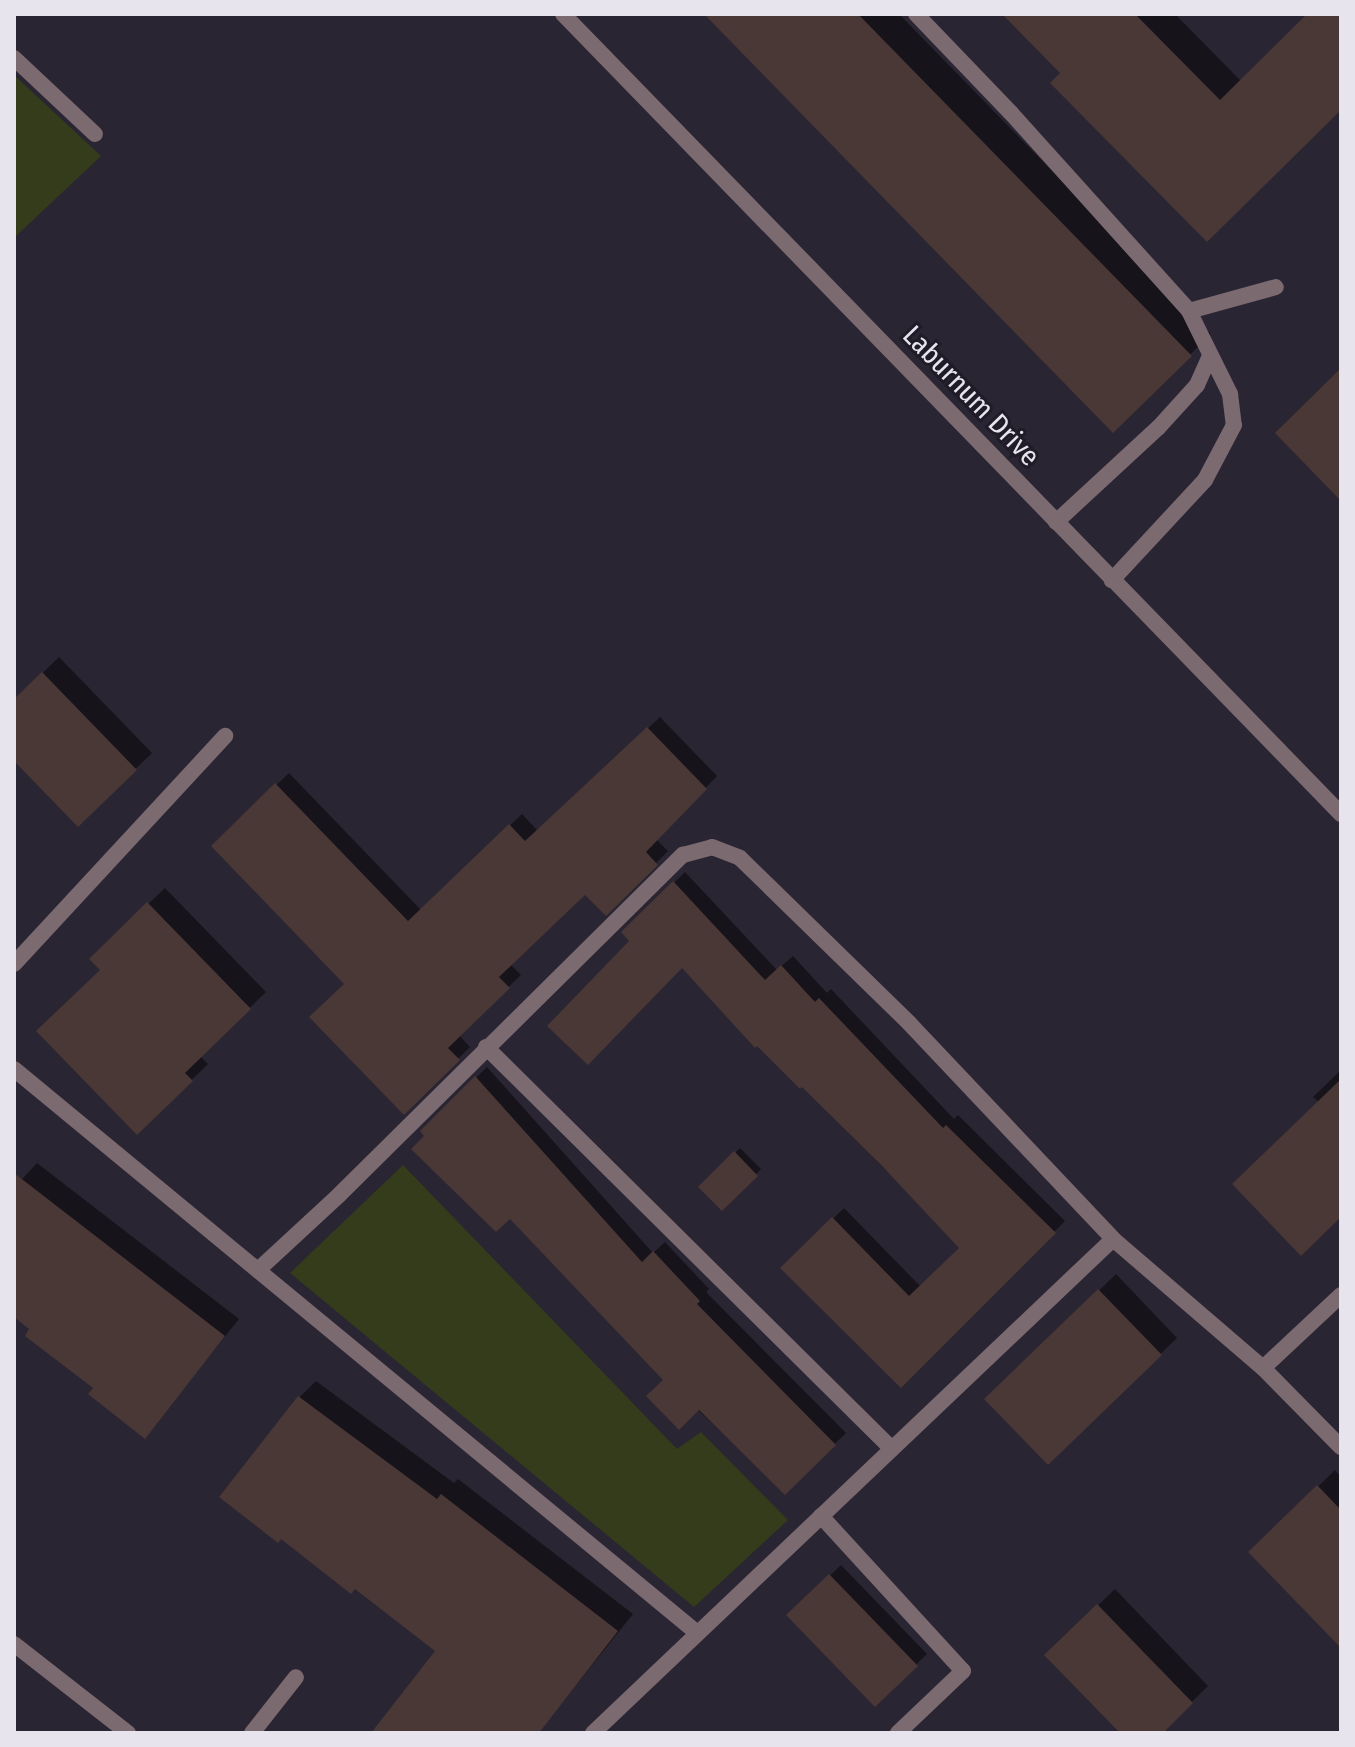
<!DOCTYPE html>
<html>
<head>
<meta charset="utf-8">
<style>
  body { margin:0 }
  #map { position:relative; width:1355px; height:1747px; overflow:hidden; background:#2a2532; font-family:"Fira Sans Condensed",sans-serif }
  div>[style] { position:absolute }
  .green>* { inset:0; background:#343c1b }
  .shadow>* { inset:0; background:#0007 }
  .building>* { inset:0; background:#4a3836 }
  .service>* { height:16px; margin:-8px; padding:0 8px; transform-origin:8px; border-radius:8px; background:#7c6a71 }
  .minor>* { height:16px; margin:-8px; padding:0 8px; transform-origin:8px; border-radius:8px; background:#7c6a71 }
  .tertiary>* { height:16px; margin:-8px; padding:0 8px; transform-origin:8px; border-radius:8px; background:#7c6a71 }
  span { translate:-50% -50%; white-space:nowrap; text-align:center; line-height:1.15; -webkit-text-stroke:6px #201b28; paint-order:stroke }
  .street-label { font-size:28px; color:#e8e4ed }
  .frame { position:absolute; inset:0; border:16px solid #e8e4ed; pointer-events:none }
</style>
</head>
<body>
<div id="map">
  <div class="green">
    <div style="clip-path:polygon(14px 75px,101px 156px,14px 238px)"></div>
    <div style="clip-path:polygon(403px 1165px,677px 1449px,701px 1432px,788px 1520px,694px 1607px,290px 1273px)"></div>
  </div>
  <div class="shadow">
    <div style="clip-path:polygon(707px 14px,899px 14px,1211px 334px,1113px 430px)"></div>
    <div style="clip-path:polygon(1005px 14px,1175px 14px,1241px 81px,1310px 14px,1341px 14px,1341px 107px,1207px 239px,1062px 73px)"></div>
    <div style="clip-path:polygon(59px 657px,152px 753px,78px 824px,14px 758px,14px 701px)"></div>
    <div style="clip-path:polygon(660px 717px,717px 776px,656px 839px,668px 851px,606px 913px,585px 892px,510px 964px,521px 975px,459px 1035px,470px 1047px,404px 1112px,346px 983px,213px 846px,289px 773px,421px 910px,522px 814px,538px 831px)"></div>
    <div style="clip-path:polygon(685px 872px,777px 970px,793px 956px,827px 993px,831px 989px,954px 1119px,958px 1115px,1065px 1221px,901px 1386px,783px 1268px,844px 1208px,921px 1287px,962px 1247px,682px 965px,632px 941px,624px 932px)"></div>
    <div style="clip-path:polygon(165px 888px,266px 992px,200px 1056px,208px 1064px,137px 1133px,102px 970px,91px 959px)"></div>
    <div style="clip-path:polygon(487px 1067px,653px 1253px,665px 1242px,709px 1289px,706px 1292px,846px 1433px,785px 1492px,666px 1380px,510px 1216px,422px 1131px)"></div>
    <div style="clip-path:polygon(1341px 1070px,1341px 1215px,1319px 1102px,1313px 1097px)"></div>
    <div style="clip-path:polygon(740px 1148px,761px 1169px,722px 1208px,701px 1187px)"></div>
    <div style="clip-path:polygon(37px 1163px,239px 1319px,145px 1436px,14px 1315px,14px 1188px)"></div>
    <div style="clip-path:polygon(1116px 1274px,1177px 1338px,1048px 1463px,987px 1400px)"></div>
    <div style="clip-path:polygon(316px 1381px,454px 1483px,458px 1479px,633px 1614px,538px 1733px,372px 1733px,438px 1651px,300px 1397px)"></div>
    <div style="clip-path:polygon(1335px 1470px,1341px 1477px,1341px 1645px,1251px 1552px)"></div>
    <div style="clip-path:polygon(841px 1565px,927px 1654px,875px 1704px,789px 1615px)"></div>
    <div style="clip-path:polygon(1115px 1589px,1208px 1686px,1160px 1733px,1122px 1733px,1047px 1655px)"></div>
  </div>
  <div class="building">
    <div style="clip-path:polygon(704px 14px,858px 14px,1192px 356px,1113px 433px)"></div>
    <div style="clip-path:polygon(1002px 14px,1135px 14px,1220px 100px,1307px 14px,1341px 14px,1341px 110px,1207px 242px,1050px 83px,1060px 73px)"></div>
    <div style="clip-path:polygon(1341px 368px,1341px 501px,1275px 433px)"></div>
    <div style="clip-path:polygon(42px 672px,137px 770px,78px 827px,14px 761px,14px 699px)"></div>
    <div style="clip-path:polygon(647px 727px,707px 789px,646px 852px,658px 865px,606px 916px,585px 895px,499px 977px,510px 988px,448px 1048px,460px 1060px,404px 1115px,309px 1017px,344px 984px,211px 846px,275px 783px,408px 921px,509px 824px,525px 841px)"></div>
    <div style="clip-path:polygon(673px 881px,765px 980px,781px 965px,815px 1002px,819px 998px,943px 1128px,946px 1125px,1056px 1233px,901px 1388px,780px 1268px,832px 1217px,909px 1296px,959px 1248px,882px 1166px,802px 1087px,800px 1089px,757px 1046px,755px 1048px,682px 968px,588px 1065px,547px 1026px,629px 941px,621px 932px)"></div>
    <div style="clip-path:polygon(147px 902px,251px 1009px,185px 1073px,193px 1081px,137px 1135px,36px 1031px,100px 970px,89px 959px)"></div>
    <div style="clip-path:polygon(475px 1076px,642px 1262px,653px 1251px,700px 1301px,697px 1304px,836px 1445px,785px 1495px,699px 1410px,679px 1430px,646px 1396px,663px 1380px,510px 1219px,496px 1232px,411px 1149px,424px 1136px,420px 1131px)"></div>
    <div style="clip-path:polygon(1341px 1079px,1341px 1217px,1301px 1256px,1232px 1184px)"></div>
    <div style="clip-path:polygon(734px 1151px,758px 1176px,722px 1211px,698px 1187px)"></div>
    <div style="clip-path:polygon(14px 1173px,225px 1336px,145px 1439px,88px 1394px,93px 1388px,25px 1336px,29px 1329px,14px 1317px)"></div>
    <div style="clip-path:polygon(1098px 1289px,1162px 1355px,1048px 1465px,984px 1399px)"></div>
    <div style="clip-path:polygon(298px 1396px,437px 1499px,441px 1494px,618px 1631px,539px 1733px,371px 1733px,435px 1651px,355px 1589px,351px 1594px,281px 1539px,278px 1543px,219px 1497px)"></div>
    <div style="clip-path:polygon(1317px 1485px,1341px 1510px,1341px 1648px,1248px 1552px)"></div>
    <div style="clip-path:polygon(829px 1574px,918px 1666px,875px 1707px,786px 1615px)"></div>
    <div style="clip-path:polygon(1097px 1604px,1193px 1703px,1163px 1733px,1120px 1733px,1044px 1655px)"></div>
  </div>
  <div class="service">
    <div style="left:252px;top:1733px;width:71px;rotate:-51.8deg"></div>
  </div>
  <div class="minor">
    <div style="left:916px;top:14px;width:137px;rotate:46.2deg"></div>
    <div style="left:1011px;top:113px;width:266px;rotate:48deg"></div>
    <div style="left:1189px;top:311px;width:93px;rotate:63.7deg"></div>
    <div style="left:1230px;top:394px;width:31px;rotate:83deg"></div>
    <div style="left:1234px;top:425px;width:62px;rotate:117.8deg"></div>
    <div style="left:1205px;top:480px;width:137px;rotate:132.9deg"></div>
    <div style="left:14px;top:58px;width:111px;rotate:43.2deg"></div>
    <div style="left:1189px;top:311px;width:90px;rotate:-15.4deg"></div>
    <div style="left:1056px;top:522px;width:139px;rotate:-42.7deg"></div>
    <div style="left:1158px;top:428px;width:58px;rotate:-47.8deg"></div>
    <div style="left:1197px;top:385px;width:32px;rotate:-66deg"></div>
    <div style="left:14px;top:964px;width:311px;rotate:-47.2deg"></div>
    <div style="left:486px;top:1047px;width:571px;rotate:44.72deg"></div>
    <div style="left:14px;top:1069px;width:884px;rotate:39.54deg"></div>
    <div style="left:258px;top:1270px;width:110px;rotate:-42.8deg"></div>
    <div style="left:339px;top:1195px;width:484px;rotate:-44.7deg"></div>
    <div style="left:683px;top:855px;width:30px;rotate:-15deg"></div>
    <div style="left:712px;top:847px;width:30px;rotate:21deg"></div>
    <div style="left:740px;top:858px;width:236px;rotate:44.3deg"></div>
    <div style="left:909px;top:1023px;width:297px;rotate:46.6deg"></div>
    <div style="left:1113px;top:1239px;width:198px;rotate:40.7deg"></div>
    <div style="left:1263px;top:1368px;width:111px;rotate:45.4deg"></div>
    <div style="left:1263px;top:1368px;width:107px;rotate:-43.1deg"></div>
    <div style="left:821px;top:1516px;width:210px;rotate:47.5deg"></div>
    <div style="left:963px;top:1671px;width:90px;rotate:136.4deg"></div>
    <div style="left:14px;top:1644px;width:145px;rotate:38deg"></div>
    <div style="left:593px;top:1733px;width:717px;rotate:-43.53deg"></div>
  </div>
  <div class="tertiary">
    <div style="left:563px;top:14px;width:1116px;rotate:45.8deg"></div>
  </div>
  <div class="street-label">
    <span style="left:971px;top:396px;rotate:46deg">Laburnum Drive</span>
  </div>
  <div class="frame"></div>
</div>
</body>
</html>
